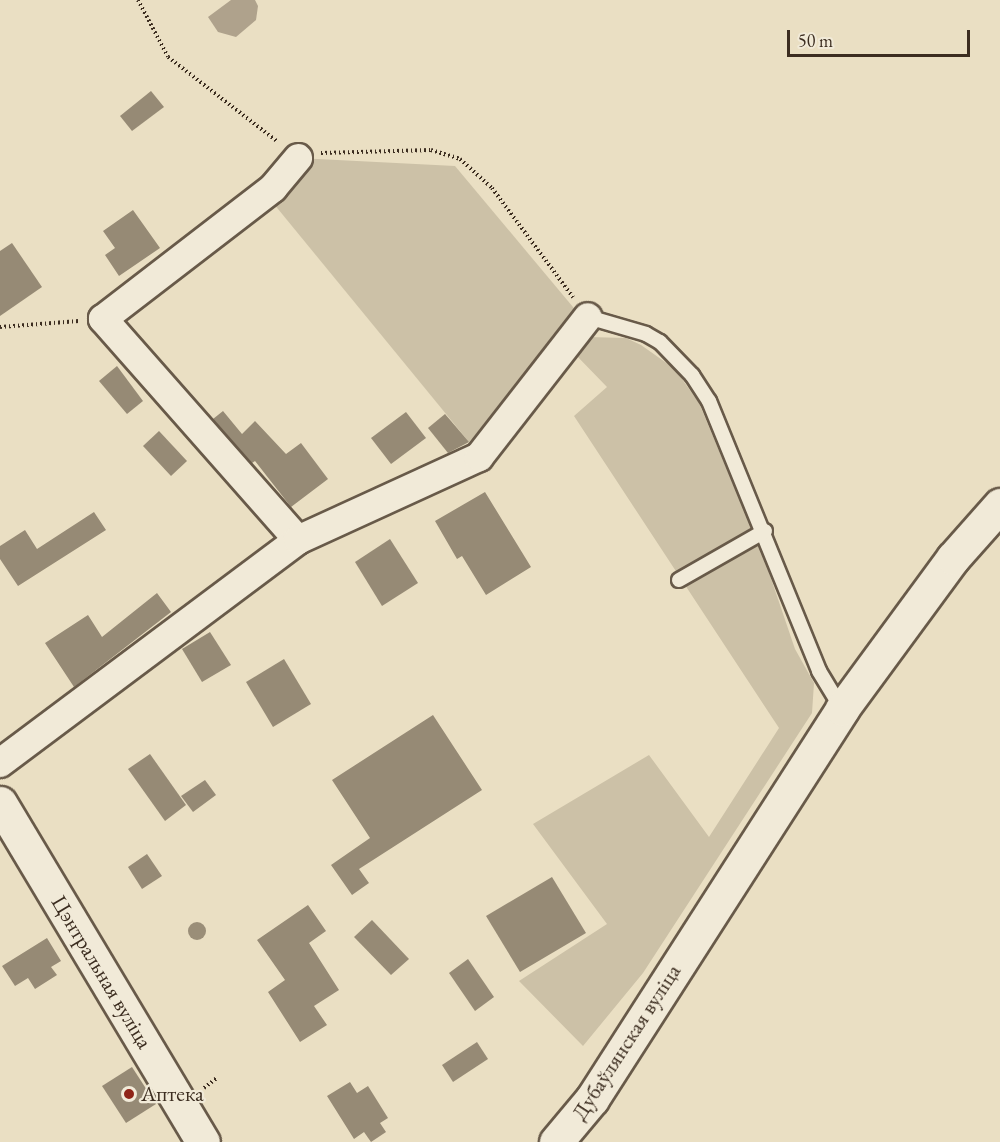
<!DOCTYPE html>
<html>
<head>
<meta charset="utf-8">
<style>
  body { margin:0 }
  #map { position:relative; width:1000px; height:1142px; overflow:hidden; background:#eadfc3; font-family:"EB Garamond",serif }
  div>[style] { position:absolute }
  .green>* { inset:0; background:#ccc1a7 }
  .water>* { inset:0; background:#afa28c }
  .building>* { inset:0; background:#968a75 }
  .path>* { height:4px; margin-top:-2px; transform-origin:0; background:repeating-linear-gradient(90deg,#3c2d20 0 1.5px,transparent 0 4.5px) }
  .roads { filter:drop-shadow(2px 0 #685a49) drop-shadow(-2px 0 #685a49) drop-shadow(0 2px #685a49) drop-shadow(0 -2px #685a49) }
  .lane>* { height:14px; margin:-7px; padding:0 7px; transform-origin:7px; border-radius:7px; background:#f1ead8 }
  .street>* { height:28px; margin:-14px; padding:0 14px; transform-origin:14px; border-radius:14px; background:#f1ead8 }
  .secondary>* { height:33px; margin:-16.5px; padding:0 16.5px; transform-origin:16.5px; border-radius:16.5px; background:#f1ead8 }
  .trees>* { width:18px; height:18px; margin:-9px; border-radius:50%; background:#9a8e78 }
  .dots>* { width:16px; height:16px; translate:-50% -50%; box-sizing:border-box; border:3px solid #f1ead8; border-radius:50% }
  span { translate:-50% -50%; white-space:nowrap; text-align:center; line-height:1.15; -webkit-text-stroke:4.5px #f1ead8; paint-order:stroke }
  .street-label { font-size:22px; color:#3c2d20 }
  .poi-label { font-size:22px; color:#3c2d20 }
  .left { translate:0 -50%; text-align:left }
  .scale { position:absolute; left:787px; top:30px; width:183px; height:27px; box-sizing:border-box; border:3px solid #3c2d20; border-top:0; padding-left:8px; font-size:18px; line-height:21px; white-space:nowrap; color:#3c2d20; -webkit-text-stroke:4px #f1ead8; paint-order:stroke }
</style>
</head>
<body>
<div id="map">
  <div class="green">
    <div style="clip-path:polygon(298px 158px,455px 166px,578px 313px,469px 442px,269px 198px)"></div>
    <div style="clip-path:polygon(588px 337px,626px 338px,641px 345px,675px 369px,699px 403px,764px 558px,795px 649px,814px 683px,812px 713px,643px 973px,583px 1046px,519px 981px,607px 924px,533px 824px,649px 755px,709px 837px,779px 728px,574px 416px,607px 387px,574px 353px)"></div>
  </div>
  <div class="water">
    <div style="clip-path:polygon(231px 0,255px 0,258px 6px,256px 20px,236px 37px,218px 32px,208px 17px)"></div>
  </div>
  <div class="building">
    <div style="clip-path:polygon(151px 91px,164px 107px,132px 131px,120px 116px)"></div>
    <div style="clip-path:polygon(133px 210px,160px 248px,119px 276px,105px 255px,115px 248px,103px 231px)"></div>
    <div style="clip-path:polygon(12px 243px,42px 287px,0 316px,0 251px)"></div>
    <div style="clip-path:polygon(117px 366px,143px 401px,127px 414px,99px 381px)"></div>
    <div style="clip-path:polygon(223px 411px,242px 434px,255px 421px,286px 454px,301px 443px,328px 479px,291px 507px,255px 461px,252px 463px,213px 419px)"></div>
    <div style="clip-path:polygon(406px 412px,426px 438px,391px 464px,371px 438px)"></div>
    <div style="clip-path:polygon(445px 414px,469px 442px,448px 453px,428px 428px)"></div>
    <div style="clip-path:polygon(159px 431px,187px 461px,171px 476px,143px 446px)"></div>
    <div style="clip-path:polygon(485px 492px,531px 567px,486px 595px,462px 556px,457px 559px,435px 521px)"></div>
    <div style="clip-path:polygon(94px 512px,106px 530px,18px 586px,0 559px,0 546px,25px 530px,37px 549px)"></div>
    <div style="clip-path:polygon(390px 539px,418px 583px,382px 606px,355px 562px)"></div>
    <div style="clip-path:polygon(157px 593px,171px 612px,74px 687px,45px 643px,88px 615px,102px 637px)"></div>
    <div style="clip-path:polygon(210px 632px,231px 665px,202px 682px,182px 649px)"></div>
    <div style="clip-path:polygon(284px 659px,311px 704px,273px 727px,246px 682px)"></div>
    <div style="clip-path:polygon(433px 715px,482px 790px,359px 869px,369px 883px,352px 895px,331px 865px,370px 838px,332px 780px)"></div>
    <div style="clip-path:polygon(150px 754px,186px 805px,165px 821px,128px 769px)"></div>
    <div style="clip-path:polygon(205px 780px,216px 795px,193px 812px,181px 796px)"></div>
    <div style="clip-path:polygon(147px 854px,162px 876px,142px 889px,128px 867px)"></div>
    <div style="clip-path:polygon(552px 877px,586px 933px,520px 972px,486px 916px)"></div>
    <div style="clip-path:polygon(308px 905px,326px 931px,309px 943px,339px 990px,314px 1006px,327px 1025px,300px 1042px,268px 992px,285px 980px,257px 940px)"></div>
    <div style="clip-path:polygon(372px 920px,409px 959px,391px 975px,354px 937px)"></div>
    <div style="clip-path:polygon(47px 938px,61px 961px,51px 967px,57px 975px,35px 989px,28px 978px,15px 986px,2px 966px)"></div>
    <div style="clip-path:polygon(468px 959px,494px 997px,475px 1011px,449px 973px)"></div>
    <div style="clip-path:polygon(477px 1042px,488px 1059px,453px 1082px,442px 1065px)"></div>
    <div style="clip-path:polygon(132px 1067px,156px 1104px,126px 1123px,102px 1086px)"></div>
    <div style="clip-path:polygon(350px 1082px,357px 1093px,368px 1086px,388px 1118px,380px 1123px,386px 1132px,371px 1142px,364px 1132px,354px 1139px,327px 1096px)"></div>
  </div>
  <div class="path">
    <div style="left:138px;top:0;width:64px;rotate:62.2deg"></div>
    <div style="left:168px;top:57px;width:139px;rotate:37.7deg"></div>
    <div style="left:321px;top:153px;width:110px;rotate:-1.6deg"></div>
    <div style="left:431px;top:150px;width:30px;rotate:17deg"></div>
    <div style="left:460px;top:159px;width:43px;rotate:42.2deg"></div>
    <div style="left:492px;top:188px;width:136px;rotate:53.4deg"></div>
    <div style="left:0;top:327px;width:79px;rotate:-4.3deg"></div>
    <div style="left:204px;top:1088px;width:16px;rotate:-38deg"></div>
  </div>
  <div class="roads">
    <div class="lane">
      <div style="left:588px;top:317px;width:60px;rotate:16.3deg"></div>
      <div style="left:646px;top:334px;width:16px;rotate:30deg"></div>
      <div style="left:660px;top:342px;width:46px;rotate:45.9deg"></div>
      <div style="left:692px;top:375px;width:31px;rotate:57deg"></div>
      <div style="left:709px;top:401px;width:292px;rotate:67.8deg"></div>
      <div style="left:819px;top:671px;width:44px;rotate:58.8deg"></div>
      <div style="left:679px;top:580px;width:99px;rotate:-29.7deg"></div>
    </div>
    <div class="street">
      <div style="left:298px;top:540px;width:295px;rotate:-131.4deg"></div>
      <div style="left:103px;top:319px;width:215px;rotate:-37.6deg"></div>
      <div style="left:273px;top:188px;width:39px;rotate:-50deg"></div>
      <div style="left:0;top:763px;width:372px;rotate:-36.8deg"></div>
      <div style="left:298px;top:540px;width:199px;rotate:-24.6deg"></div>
      <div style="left:479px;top:457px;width:177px;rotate:-52.1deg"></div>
    </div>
    <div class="secondary">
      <div style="left:0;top:803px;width:395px;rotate:59.1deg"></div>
      <div style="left:556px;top:1142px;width:56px;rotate:-50.1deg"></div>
      <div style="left:592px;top:1099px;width:463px;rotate:-57.3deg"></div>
      <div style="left:842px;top:709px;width:187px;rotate:-53.7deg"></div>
      <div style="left:953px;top:558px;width:71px;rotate:-48.4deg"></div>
    </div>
  </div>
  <div class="trees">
    <div style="left:197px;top:931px"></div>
  </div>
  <div class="dots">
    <div style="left:129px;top:1094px;background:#8f2418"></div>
  </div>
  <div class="street-label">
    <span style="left:102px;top:972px;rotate:59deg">Цэнтральная вуліца</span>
    <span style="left:626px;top:1042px;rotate:-57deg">Дубаўлянская вуліца</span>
  </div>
  <div class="poi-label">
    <span class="left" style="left:141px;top:1094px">Аптека</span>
  </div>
  <div class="scale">50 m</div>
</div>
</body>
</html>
